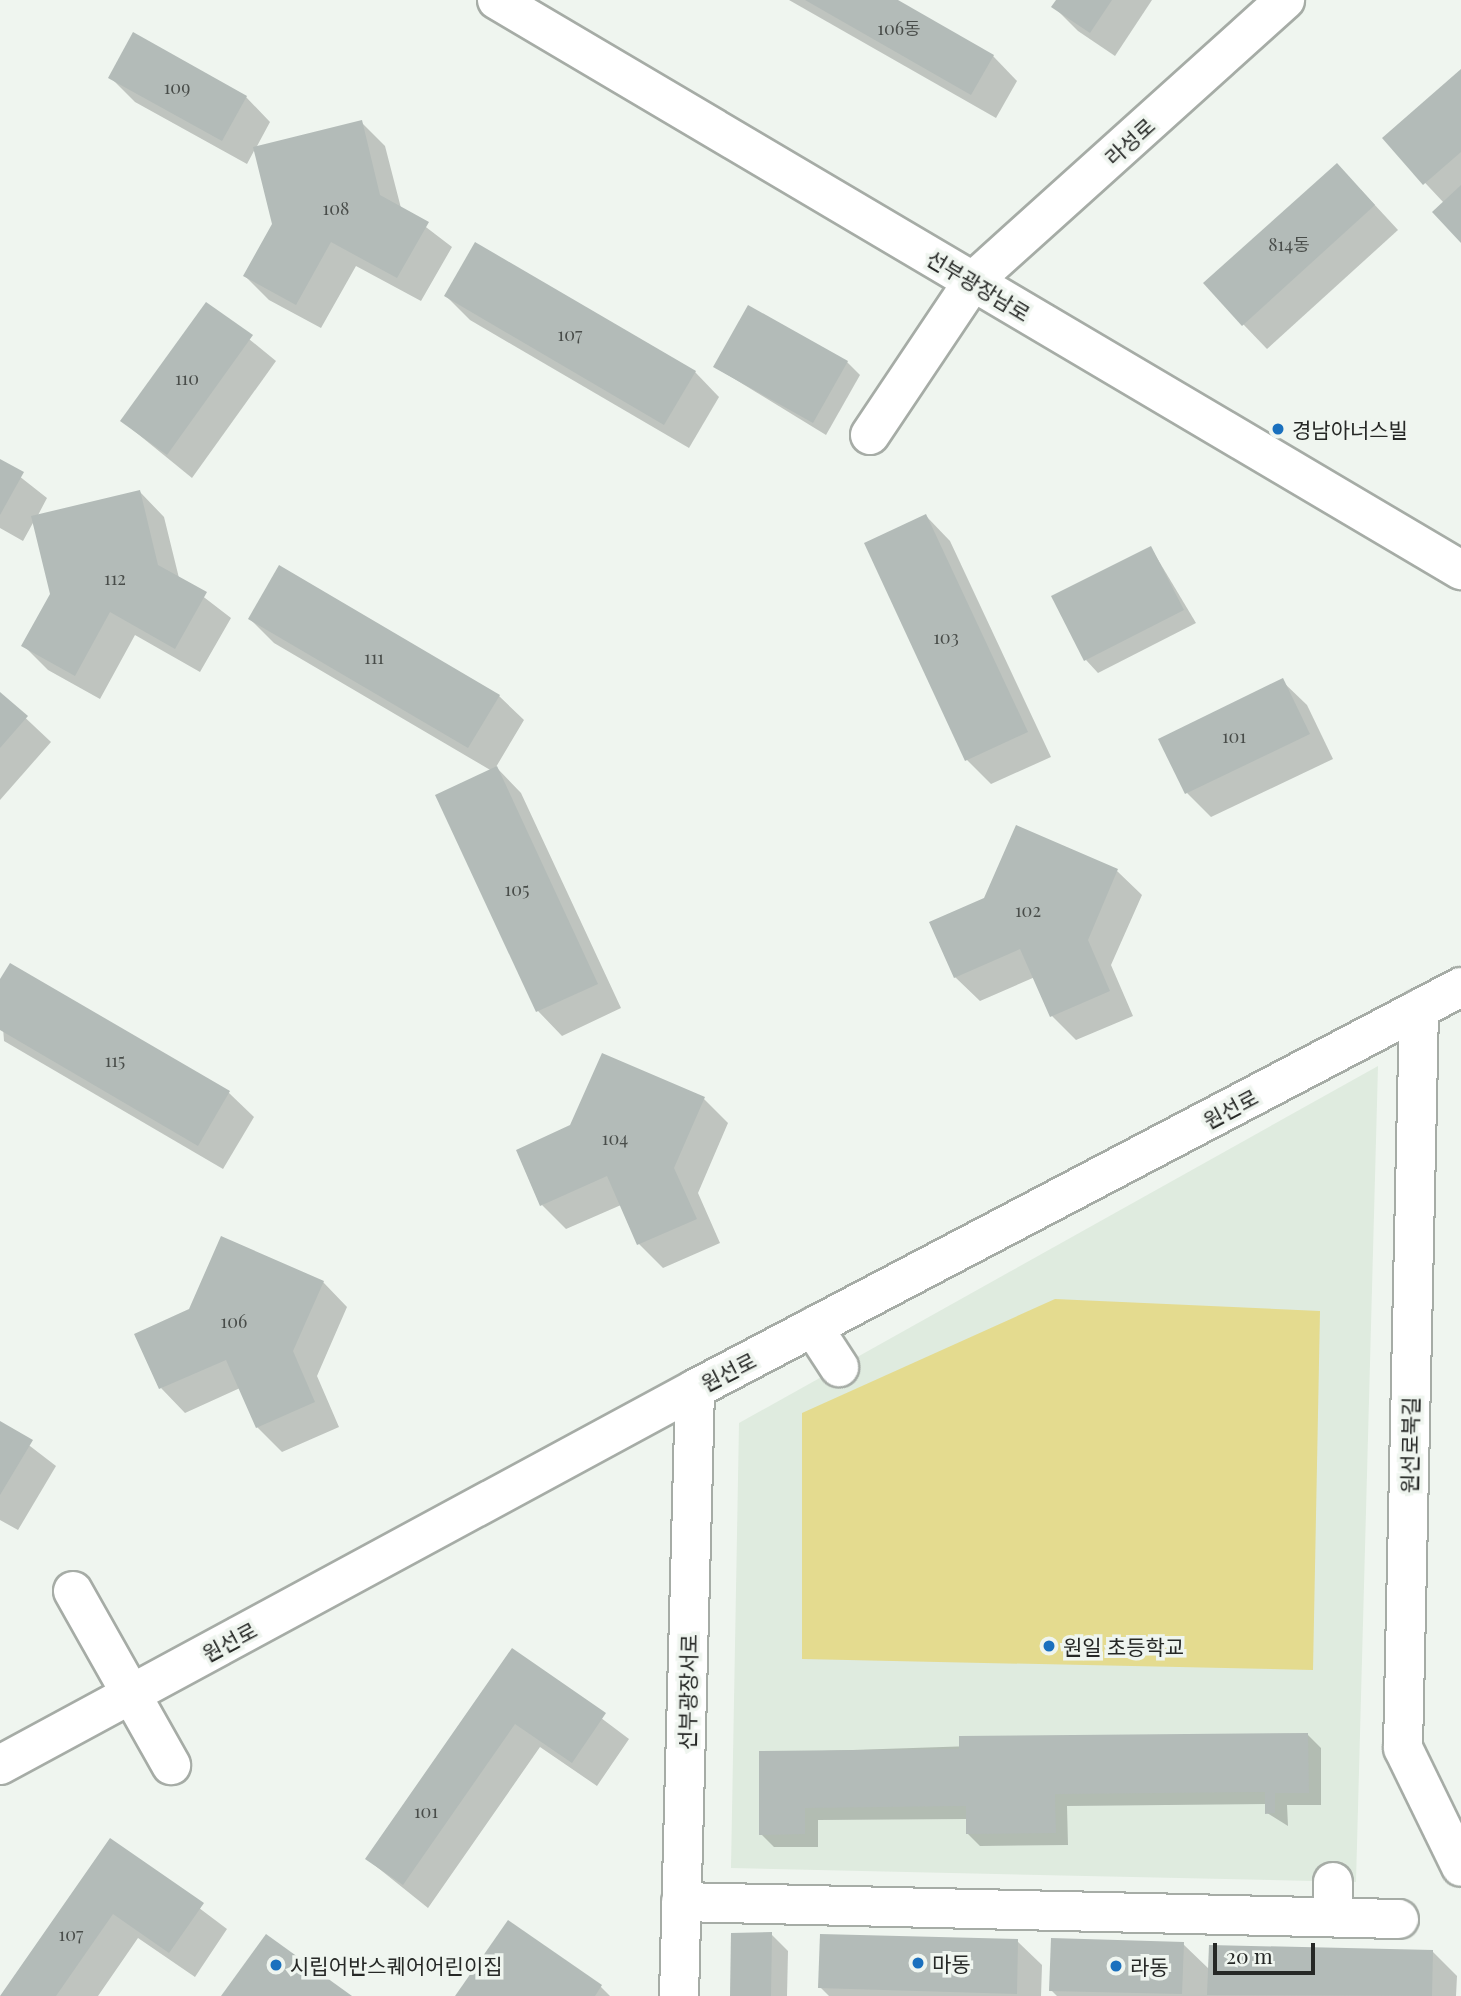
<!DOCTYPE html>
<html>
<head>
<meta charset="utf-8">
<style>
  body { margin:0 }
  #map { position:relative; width:1461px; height:1996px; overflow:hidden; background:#eff5ef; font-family:"Playfair Display","Noto Sans KR",serif }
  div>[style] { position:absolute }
  .built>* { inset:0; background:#dfebdf }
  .green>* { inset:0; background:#e4db8f }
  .shadow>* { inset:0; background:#0003 }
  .building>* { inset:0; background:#b3bbb8 }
  .roads { filter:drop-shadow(2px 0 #a6aca6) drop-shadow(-2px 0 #a6aca6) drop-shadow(0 2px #a6aca6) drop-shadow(0 -2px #a6aca6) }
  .minor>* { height:38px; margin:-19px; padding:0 19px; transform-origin:19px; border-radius:19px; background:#fff }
  .dots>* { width:19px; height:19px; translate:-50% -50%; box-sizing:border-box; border:4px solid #eff5ef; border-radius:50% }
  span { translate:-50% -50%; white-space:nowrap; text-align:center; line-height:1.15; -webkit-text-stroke:7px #eff5ef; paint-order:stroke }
  .number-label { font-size:18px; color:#494d4a }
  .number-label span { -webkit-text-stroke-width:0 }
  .street-label { font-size:21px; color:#262826 }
  .poi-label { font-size:21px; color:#262826 }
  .left { translate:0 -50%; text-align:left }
  .scale { position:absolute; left:1213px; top:1943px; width:102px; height:32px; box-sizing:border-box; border:4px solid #262826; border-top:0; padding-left:9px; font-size:21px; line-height:24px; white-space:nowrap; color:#262826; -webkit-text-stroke:5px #eff5ef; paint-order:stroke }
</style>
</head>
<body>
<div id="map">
  <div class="built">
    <div style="clip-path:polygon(1378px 1066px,1356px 1882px,731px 1868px,739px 1423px)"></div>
  </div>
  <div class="green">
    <div style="clip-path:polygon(1055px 1299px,1320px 1311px,1313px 1670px,802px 1659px,802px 1413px)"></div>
  </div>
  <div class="shadow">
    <div style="clip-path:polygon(789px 0,894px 0,993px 56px,1017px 81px,996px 118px)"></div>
    <div style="clip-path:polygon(1058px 0,1152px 0,1115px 56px,1078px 31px,1054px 7px)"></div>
    <div style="clip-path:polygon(1461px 71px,1461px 240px,1444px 203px,1384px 139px)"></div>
    <div style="clip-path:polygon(110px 77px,246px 97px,270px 122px,256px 148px,361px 122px,385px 146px,401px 208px,452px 247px,421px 301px,356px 266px,321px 328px,269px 300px,245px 276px,273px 224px,255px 149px,247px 164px,135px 102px)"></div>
    <div style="clip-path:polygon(1361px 190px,1398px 230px,1267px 349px,1243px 324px)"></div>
    <div style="clip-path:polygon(446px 296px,695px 372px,719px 397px,689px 448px,470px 320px)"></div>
    <div style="clip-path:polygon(206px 304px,276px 361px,192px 478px,122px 421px)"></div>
    <div style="clip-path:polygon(847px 362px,860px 375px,826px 435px,715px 367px)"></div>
    <div style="clip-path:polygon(0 461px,47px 498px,37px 517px,140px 492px,164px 517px,179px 578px,231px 618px,200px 672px,135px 635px,100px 699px,48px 670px,24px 646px,52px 594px,34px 521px,23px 541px,0 528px)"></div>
    <div style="clip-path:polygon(926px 516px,950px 541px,1051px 757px,991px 784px,967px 760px)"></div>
    <div style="clip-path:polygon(1151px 548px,1196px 623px,1098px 673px,1086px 660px)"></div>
    <div style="clip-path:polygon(250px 619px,499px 696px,524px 720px,496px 767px,521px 793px,621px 1008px,562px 1036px,538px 1011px,438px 796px,492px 771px,274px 643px)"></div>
    <div style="clip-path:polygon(1282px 681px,1307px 705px,1333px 759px,1211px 817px,1187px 793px)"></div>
    <div style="clip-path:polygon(0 694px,51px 742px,0 800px)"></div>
    <div style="clip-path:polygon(1117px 871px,1142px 895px,1111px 965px,1133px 1016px,1076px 1040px,1052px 1016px,1035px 977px,980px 1001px,955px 977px)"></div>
    <div style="clip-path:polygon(10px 965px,229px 1093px,254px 1117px,223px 1169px,4px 1041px,0 982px)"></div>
    <div style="clip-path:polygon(704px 1099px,728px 1123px,698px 1193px,720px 1243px,663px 1268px,639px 1244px,621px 1205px,566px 1229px,542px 1205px)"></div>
    <div style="clip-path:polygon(323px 1282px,347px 1307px,317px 1376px,339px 1427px,282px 1452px,257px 1427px,240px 1388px,185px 1413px,161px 1388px)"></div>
    <div style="clip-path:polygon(0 1423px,56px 1466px,18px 1530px,0 1520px)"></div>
    <div style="clip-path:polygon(512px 1651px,629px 1739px,597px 1786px,540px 1747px,428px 1908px,367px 1859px)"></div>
    <div style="clip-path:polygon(1308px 1735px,1321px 1748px,1321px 1805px,1287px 1805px,1288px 1826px,1267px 1813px,1267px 1804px,1067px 1806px,1068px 1845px,980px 1846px,967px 1833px,967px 1819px,818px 1820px,818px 1847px,774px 1847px,761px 1834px,761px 1753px)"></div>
    <div style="clip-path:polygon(110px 1841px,227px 1929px,195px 1977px,138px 1938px,98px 1996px,2px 1996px)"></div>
    <div style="clip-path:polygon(509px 1923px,601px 1987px,610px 1996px,457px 1996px)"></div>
    <div style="clip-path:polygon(771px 1934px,788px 1951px,787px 1996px,731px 1996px)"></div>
    <div style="clip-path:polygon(1017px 1941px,1042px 1965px,1041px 1996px,829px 1996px,820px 1987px)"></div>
    <div style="clip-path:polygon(1183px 1944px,1210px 1970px,1432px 1951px,1457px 1976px,1456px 1996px,1057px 1996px,1051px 1990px)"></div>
  </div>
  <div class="building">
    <div style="clip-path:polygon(805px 0,898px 0,994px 55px,971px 95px)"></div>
    <div style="clip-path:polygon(1056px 0,1112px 0,1090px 33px,1051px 7px)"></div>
    <div style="clip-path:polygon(133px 32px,247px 96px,222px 141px,108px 78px)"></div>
    <div style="clip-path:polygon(1461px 69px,1461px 152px,1423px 185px,1382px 138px)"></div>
    <div style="clip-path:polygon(362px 120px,380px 195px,429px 222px,397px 278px,331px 242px,296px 305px,243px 276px,272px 224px,253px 147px)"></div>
    <div style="clip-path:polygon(1337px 163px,1375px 205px,1242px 326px,1203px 283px)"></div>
    <div style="clip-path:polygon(1461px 185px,1461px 243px,1432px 212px)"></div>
    <div style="clip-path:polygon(475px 242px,696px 371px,664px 425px,444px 296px)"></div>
    <div style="clip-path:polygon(206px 302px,253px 335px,167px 455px,120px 421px)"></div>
    <div style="clip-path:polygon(748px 305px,848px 361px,813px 423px,713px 367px)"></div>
    <div style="clip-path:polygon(0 459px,24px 472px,0 515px)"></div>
    <div style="clip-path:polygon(140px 490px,158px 565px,207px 592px,175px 649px,110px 612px,75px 676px,21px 646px,50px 594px,31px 516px)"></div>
    <div style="clip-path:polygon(926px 514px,1028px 732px,965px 761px,864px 543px)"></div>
    <div style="clip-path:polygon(1151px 546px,1184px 610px,1084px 661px,1051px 596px)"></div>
    <div style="clip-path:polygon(279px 565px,500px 695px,468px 748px,248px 619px)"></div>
    <div style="clip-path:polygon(1283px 678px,1310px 734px,1185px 794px,1158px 739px)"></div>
    <div style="clip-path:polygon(0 692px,28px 716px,0 748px)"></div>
    <div style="clip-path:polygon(497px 766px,598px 984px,536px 1012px,435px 795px)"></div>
    <div style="clip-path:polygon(1016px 825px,1118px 869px,1088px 940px,1110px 991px,1050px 1017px,1020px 949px,954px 978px,929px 922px,984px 898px)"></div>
    <div style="clip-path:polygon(10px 963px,230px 1091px,198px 1146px,0 1030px,0 979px)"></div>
    <div style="clip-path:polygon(602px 1053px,705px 1097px,674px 1168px,697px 1219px,637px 1245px,607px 1176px,540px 1206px,516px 1150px,570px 1125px)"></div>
    <div style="clip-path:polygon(221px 1236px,324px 1281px,293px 1351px,315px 1402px,256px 1428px,226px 1360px,159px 1389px,134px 1334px,189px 1309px)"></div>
    <div style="clip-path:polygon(0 1421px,33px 1440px,0 1495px)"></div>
    <div style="clip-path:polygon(512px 1648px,606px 1713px,572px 1763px,515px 1724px,403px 1885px,365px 1859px)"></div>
    <div style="clip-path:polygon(1308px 1733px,1309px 1793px,1275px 1793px,1275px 1813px,1265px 1814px,1265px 1792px,1055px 1794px,1056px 1833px,966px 1834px,966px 1806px,805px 1808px,805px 1834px,759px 1835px,759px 1751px,959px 1749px,959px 1736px)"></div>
    <div style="clip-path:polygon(110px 1838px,204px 1903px,169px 1953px,113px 1914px,56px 1996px,0 1996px)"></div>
    <div style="clip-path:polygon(508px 1920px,602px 1985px,595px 1996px,455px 1996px)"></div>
    <div style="clip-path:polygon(772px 1932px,771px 1996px,730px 1996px,731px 1933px)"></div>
    <div style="clip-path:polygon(266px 1934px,352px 1996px,221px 1996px)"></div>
    <div style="clip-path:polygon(820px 1934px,1018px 1939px,1017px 1994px,818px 1988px)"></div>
    <div style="clip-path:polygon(1051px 1938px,1184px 1942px,1182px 1994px,1049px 1991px)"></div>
    <div style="clip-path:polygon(1209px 1945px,1433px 1950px,1432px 1996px,1207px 1995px)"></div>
  </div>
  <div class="roads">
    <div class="minor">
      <div style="left:497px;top:0;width:1120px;rotate:30.6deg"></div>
      <div style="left:870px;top:435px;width:185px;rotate:-56.2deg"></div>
      <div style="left:973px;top:281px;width:420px;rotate:-42deg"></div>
      <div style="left:1419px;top:1009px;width:739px;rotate:91.24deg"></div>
      <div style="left:1403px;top:1748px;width:132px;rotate:64deg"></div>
      <div style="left:813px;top:1327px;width:48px;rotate:57deg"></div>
      <div style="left:73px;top:1591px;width:200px;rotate:60.6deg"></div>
      <div style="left:0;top:1765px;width:790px;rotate:-28.41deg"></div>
      <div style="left:695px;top:1389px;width:865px;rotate:-27.69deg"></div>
      <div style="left:681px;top:1902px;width:718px;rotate:1.36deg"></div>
      <div style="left:1333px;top:1917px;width:35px;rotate:-90deg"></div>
      <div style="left:679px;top:1996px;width:607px;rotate:-88.49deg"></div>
    </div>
  </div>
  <div class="dots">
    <div style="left:1278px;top:429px;background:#1a70be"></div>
    <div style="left:1049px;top:1646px;background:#1a70be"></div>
    <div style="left:918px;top:1963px;background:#1a70be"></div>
    <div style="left:276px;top:1965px;background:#1a70be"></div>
    <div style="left:1116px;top:1966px;background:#1a70be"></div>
  </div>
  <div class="number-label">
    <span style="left:899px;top:28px">106동</span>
    <span style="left:177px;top:87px">109</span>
    <span style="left:336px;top:208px">108</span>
    <span style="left:1289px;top:244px">814동</span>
    <span style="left:570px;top:334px">107</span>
    <span style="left:187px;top:378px">110</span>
    <span style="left:115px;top:578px">112</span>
    <span style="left:946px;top:637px">103</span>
    <span style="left:374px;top:657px">111</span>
    <span style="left:1234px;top:736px">101</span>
    <span style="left:517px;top:889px">105</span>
    <span style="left:1028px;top:910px">102</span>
    <span style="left:115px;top:1060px">115</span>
    <span style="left:615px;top:1138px">104</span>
    <span style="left:234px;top:1321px">106</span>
    <span style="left:426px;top:1811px">101</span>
    <span style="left:71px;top:1934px">107</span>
  </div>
  <div class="street-label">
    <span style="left:1129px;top:141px;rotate:-42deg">라성로</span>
    <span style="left:979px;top:285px;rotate:31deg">선부광장남로</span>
    <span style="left:1230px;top:1108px;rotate:-28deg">원선로</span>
    <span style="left:728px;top:1371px;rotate:-27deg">원선로</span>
    <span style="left:1409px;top:1445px;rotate:-89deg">원선로북길</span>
    <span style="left:229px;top:1641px;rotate:-28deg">원선로</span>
    <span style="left:687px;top:1692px;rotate:-89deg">선부광장서로</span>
  </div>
  <div class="poi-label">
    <span class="left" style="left:1292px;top:429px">경남아너스빌</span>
    <span class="left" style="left:1063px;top:1646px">원일 초등학교</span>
    <span class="left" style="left:932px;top:1963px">마동</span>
    <span class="left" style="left:290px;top:1965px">시립어반스퀘어어린이집</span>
    <span class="left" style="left:1130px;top:1966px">라동</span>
  </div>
  <div class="scale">20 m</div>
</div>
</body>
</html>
